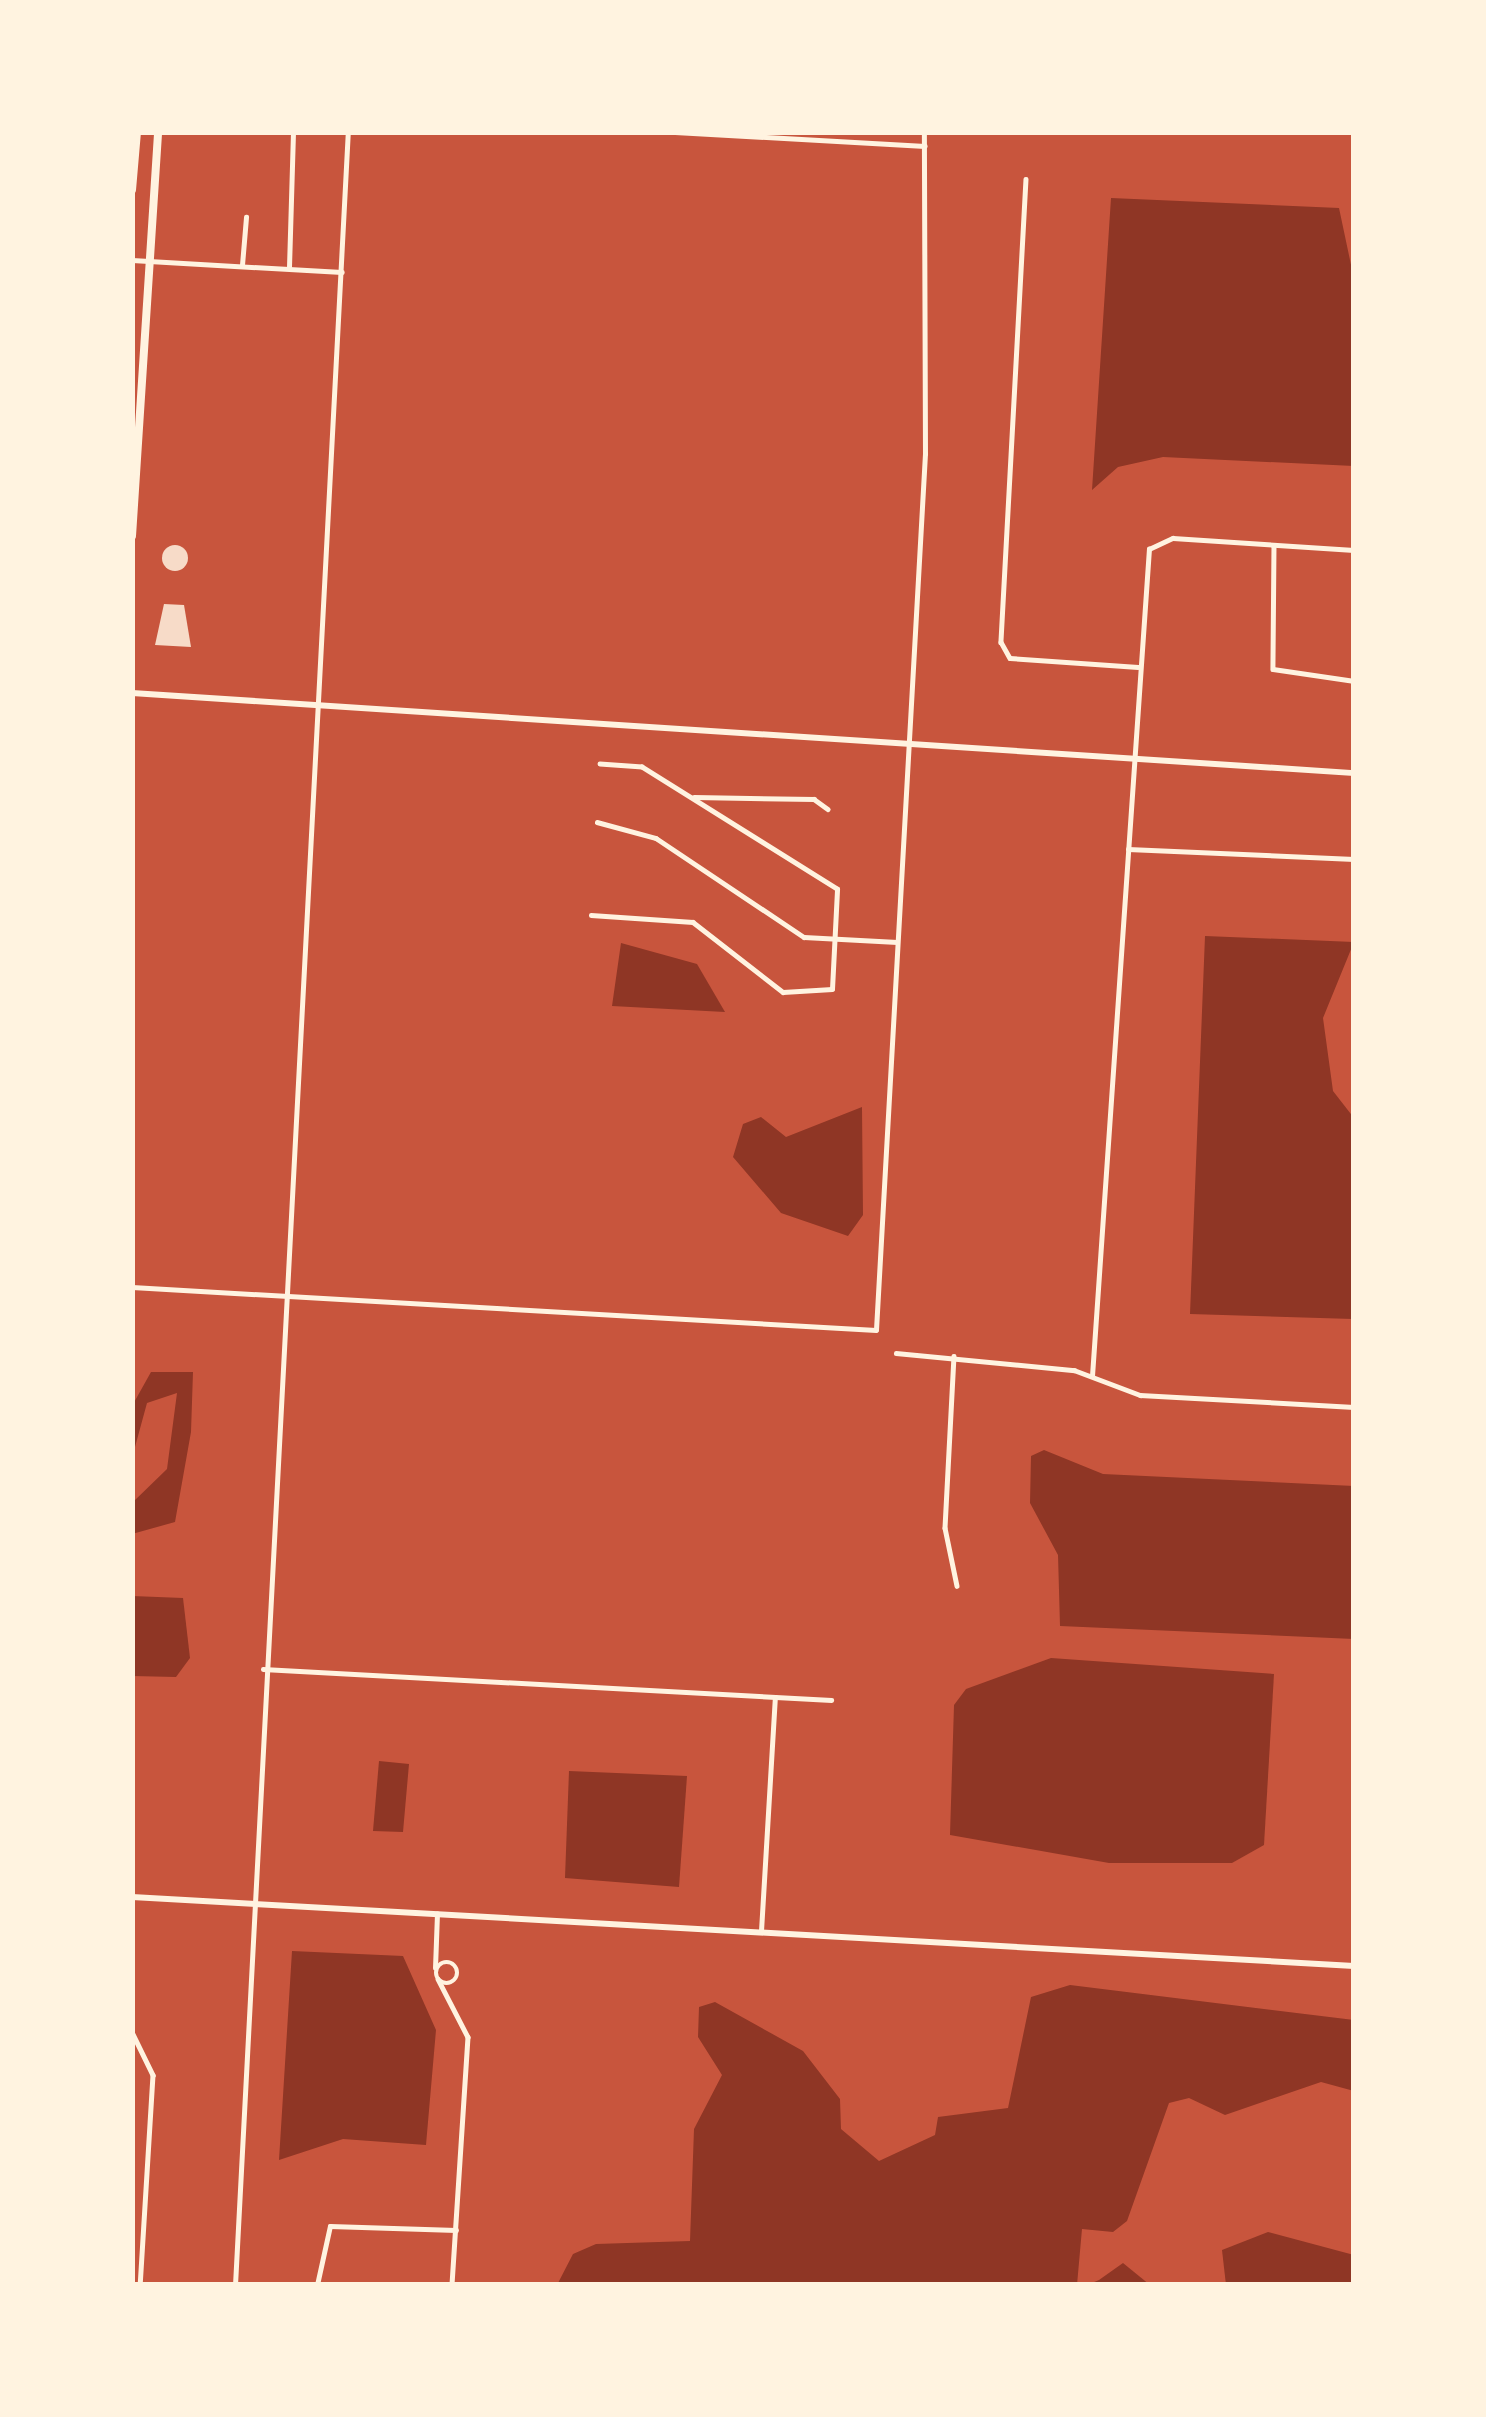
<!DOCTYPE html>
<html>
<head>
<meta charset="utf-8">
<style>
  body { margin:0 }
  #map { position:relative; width:1486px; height:2417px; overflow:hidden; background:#c8553d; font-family:Quicksand,sans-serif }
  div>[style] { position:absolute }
  .water>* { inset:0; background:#8f3625 }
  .building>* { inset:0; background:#f7dbc8 }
  .round { border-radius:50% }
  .minor>* { height:4.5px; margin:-2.25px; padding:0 2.25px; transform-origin:2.25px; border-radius:2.25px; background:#fff3e0 }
  .minor>.ring { margin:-2.25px; padding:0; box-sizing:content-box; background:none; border:4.5px solid #fff3e0; border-radius:50% }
  .tertiary>* { height:6px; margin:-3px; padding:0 3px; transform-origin:3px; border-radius:3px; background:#fff3e0 }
  .primary>* { height:8px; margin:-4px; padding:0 4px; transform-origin:4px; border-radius:4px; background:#fff3e0 }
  span { translate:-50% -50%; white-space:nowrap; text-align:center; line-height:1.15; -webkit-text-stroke:12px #fff3e0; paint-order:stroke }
  .frame { position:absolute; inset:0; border:135px solid #fff3e0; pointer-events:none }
</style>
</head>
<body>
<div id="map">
  <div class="water">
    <div style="clip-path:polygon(1111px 198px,1339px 208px,1354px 279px,1354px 466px,1163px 457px,1118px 467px,1092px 490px)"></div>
    <div style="clip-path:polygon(1205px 936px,1354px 942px,1323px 1018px,1333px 1091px,1354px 1118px,1353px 1319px,1190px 1314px)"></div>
    <div style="clip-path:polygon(621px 943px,697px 964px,725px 1012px,612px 1006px)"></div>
    <div style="clip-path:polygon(862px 1107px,863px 1215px,848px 1236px,781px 1213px,733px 1157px,743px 1124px,761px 1117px,786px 1137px)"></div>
    <div style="clip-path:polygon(151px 1372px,193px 1372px,191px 1432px,175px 1522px,132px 1534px,132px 1503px,167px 1469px,177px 1393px,147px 1403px,132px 1458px,132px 1406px)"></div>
    <div style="clip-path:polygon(1044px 1450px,1103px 1474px,1354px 1486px,1354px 1639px,1060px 1626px,1058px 1555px,1030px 1503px,1031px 1456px)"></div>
    <div style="clip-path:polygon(132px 1596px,183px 1598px,190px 1658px,176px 1677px,132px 1676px)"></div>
    <div style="clip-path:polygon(1051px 1658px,1274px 1674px,1264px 1845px,1232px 1863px,1109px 1863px,950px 1835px,954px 1705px,966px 1689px)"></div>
    <div style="clip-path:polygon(379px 1761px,409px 1764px,403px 1832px,373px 1831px)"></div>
    <div style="clip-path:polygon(569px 1771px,687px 1776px,679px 1887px,565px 1878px)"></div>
    <div style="clip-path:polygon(292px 1951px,403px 1956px,436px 2030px,426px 2145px,343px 2139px,279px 2160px)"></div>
    <div style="clip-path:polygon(1070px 1985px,1354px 2020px,1354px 2091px,1321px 2082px,1225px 2115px,1189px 2098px,1169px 2103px,1127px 2221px,1113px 2232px,1082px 2229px,1077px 2285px,557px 2285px,573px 2254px,596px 2244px,690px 2241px,694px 2129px,722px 2075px,698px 2037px,699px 2007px,715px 2002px,803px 2051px,840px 2099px,841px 2129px,879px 2161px,935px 2135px,938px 2117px,1008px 2108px,1031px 1997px)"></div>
    <div style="clip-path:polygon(1268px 2232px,1354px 2255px,1354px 2285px,1226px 2285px,1222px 2250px)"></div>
    <div style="clip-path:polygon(1123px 2263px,1150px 2285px,1087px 2285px,1099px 2280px)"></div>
  </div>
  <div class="building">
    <div class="round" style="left:162px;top:545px;width:26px;height:26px"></div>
    <div style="clip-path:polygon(164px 604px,184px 605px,191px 647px,155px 645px)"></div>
  </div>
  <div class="minor">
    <div style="left:675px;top:132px;width:250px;rotate:3.2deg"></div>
    <div style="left:1026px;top:179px;width:464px;rotate:93.1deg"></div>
    <div style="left:1001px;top:642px;width:18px;rotate:61deg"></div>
    <div style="left:1010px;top:658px;width:128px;rotate:4deg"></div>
    <div style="left:132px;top:260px;width:210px;rotate:3.3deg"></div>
    <div style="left:242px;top:265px;width:48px;rotate:-85.2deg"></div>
    <div style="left:289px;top:267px;width:135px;rotate:-88.3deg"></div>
    <div style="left:1274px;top:545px;width:124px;rotate:90.5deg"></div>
    <div style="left:1273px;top:669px;width:82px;rotate:8.4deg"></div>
    <div style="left:694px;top:797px;width:120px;rotate:1deg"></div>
    <div style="left:814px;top:799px;width:17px;rotate:36deg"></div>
    <div style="left:597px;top:822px;width:61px;rotate:15.2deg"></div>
    <div style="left:656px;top:838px;width:178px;rotate:33.8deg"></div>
    <div style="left:804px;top:937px;width:93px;rotate:3.1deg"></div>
    <div style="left:1128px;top:849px;width:226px;rotate:2.5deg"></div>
    <div style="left:591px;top:915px;width:102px;rotate:3.9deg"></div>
    <div style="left:693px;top:922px;width:114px;rotate:37.9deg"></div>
    <div style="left:783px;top:992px;width:49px;rotate:-3.5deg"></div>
    <div style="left:832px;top:989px;width:100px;rotate:-87.1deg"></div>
    <div style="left:837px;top:889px;width:230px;rotate:-148deg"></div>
    <div style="left:642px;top:767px;width:42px;rotate:-175.9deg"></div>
    <div style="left:132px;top:1287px;width:745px;rotate:3.31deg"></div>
    <div style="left:876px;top:1330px;width:877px;rotate:-86.8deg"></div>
    <div style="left:925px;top:454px;width:322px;rotate:-90.2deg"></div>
    <div style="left:896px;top:1353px;width:179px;rotate:5.5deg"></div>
    <div style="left:1074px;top:1370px;width:71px;rotate:20.7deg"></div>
    <div style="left:1140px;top:1395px;width:214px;rotate:3.2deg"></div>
    <div style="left:954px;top:1356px;width:172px;rotate:93deg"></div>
    <div style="left:945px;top:1528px;width:59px;rotate:78.3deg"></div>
    <div style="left:1092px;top:1376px;width:829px;rotate:-86.06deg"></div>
    <div style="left:1149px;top:549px;width:26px;rotate:-25deg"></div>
    <div style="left:1173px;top:538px;width:181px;rotate:3.8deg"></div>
    <div style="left:263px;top:1669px;width:569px;rotate:3.12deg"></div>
    <div style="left:761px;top:1931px;width:234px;rotate:-86.6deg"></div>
    <div class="ring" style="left:436px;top:1962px;width:17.5px;height:17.5px"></div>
    <div style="left:435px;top:1968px;width:54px;rotate:-87.9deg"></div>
    <div style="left:438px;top:1979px;width:65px;rotate:62.7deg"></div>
    <div style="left:468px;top:2037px;width:249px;rotate:93.7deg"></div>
    <div style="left:132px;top:2032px;width:48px;rotate:64deg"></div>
    <div style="left:153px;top:2075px;width:210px;rotate:93.5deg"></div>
    <div style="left:235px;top:2285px;width:2156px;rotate:-87deg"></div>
    <div style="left:317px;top:2285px;width:60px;rotate:-77.6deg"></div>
    <div style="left:330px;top:2226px;width:126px;rotate:1.8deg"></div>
  </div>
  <div class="tertiary">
    <div style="left:132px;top:693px;width:1225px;rotate:3.75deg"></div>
    <div style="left:132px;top:1897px;width:1224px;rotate:3.23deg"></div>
  </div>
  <div class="primary">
    <div style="left:132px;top:190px;width:58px;rotate:-85.1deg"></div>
    <div style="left:132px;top:536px;width:405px;rotate:-86.3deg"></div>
  </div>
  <div class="frame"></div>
</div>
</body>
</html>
